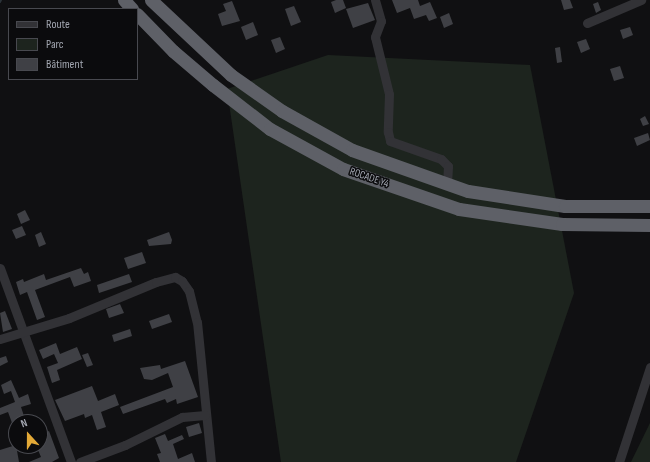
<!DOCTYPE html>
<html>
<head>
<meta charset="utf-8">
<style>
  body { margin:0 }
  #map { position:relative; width:650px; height:462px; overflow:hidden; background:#101012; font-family:"Sofia Sans Condensed",sans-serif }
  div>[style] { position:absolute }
  .green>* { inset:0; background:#1d241e }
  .stream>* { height:2px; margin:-1px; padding:0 1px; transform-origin:1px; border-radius:1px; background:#2b3339 }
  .building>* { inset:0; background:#3f4045 }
  .minor>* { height:9px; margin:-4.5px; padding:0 4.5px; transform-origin:4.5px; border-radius:4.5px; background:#323236 }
  .highway>* { height:13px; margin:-6.5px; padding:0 6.5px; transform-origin:6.5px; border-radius:6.5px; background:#5e6067 }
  span { translate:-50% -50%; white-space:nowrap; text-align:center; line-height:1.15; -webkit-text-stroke:3px #0b0b0d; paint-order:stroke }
  .street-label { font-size:11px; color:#a3a7b1 }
  .legend { position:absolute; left:8px; top:8px; width:130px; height:72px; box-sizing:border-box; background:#0b0b0d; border:1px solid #48494f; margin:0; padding:5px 7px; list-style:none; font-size:12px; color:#a3a7b1 }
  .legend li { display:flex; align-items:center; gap:8px; height:20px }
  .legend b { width:20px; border:1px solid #48494f }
  .north { position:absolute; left:8px; top:414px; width:40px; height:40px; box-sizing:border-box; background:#0b0b0d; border:1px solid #48494f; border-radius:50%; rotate:339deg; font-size:11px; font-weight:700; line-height:16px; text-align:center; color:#a3a7b1 }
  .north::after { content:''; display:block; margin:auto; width:14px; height:18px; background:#e3a937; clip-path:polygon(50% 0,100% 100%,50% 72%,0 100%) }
</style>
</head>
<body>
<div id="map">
  <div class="green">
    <div style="clip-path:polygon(328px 55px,530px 65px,574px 293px,516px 462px,281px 462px,227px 89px)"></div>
    <div style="clip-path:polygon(650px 423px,650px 462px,631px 462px)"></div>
  </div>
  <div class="stream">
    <div style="left:0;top:2px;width:2px;rotate:-63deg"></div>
  </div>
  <div class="building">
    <div style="clip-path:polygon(336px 0,343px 0,346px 8px,335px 13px,331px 2px)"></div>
    <div style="clip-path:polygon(392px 0,418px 0,420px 6px,430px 2px,437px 18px,429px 21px,426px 15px,414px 19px,410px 8px,397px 13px)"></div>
    <div style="clip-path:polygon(561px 0,570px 0,573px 8px,564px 10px)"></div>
    <div style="clip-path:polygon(232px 1px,240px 21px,222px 26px,218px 14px,226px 11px,223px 4px)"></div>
    <div style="clip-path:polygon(598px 2px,601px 10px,596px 13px,593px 4px)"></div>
    <div style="clip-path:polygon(368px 3px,375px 20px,353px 28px,346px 9px)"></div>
    <div style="clip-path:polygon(294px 6px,301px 22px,291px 26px,285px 9px)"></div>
    <div style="clip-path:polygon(449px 13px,453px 24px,444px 28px,440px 17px)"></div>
    <div style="clip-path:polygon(253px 22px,258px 35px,246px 40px,241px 27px)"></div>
    <div style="clip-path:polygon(630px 27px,633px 35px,623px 39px,620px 30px)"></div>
    <div style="clip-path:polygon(280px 37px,285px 49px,276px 53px,271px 40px)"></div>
    <div style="clip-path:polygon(586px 39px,590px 49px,581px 53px,577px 42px)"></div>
    <div style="clip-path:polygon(560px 47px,562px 62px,557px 63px,555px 48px)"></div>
    <div style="clip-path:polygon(620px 66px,624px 78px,614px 81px,610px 69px)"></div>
    <div style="clip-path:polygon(645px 116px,649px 124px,643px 126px,640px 119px)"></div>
    <div style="clip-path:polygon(648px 133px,650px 140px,637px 146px,634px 138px)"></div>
    <div style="clip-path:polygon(25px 210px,30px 220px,21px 224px,17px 214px)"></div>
    <div style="clip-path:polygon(22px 226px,26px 235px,16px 239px,12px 230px)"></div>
    <div style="clip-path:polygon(41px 232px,46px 244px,39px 247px,35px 235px)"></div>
    <div style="clip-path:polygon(169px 232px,172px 240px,171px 244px,149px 246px,147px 240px)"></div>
    <div style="clip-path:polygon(142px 252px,146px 263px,128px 269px,124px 258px)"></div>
    <div style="clip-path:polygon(81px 268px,84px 274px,88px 272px,91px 281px,74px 287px,70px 277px,35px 290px,45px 317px,37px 320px,27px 292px,20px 295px,16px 282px,23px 279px,24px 282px,44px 274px,46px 280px)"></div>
    <div style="clip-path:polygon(129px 274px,132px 282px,99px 293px,97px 285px)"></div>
    <div style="clip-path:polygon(120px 304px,124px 313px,109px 318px,106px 309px)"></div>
    <div style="clip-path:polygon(5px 311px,12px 329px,3px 332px,0 313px)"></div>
    <div style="clip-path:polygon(169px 314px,172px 322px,152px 329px,149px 321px)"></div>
    <div style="clip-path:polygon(130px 329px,132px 336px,114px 342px,112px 335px)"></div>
    <div style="clip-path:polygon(56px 343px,60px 354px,77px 347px,82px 359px,57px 370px,60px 380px,52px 383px,47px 367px,58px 363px,54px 354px,43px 359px,39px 350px)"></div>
    <div style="clip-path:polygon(88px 353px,93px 365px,87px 367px,82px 355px)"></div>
    <div style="clip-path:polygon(6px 356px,8px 362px,0 366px,0 358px)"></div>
    <div style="clip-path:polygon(185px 361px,198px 397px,177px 404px,176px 399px,167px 403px,165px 399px,123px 414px,120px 407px,173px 387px,168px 373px,152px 380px,144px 379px,140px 368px,160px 365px,161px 369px)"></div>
    <div style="clip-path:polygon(11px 380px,19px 398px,28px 394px,31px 404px,21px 407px,26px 422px,16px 422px,15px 431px,8px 412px,0 415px,0 408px,15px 402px,11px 391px,4px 394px,1px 385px)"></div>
    <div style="clip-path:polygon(92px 386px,98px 401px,115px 394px,119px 405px,101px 412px,106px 427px,97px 430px,92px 415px,85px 418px,84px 414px,65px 421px,55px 400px)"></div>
    <div style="clip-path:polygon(199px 423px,202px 433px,189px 437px,186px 427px)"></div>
    <div style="clip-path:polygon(49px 431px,59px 458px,52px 462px,29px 462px,41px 457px,38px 450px,40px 435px)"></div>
    <div style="clip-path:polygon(165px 434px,168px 441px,182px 435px,184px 439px,173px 444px,178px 459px,192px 453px,195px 462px,160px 462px,157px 454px,161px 453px,155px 438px)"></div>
    <div style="clip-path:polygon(16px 445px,19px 462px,0 462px,0 450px)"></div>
  </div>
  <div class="minor">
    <div style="left:375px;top:0;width:22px;rotate:74deg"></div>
    <div style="left:381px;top:21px;width:17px;rotate:111deg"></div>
    <div style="left:375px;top:37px;width:59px;rotate:76.2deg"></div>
    <div style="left:389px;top:94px;width:38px;rotate:92deg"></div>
    <div style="left:388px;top:132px;width:9px;rotate:77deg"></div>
    <div style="left:390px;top:141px;width:54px;rotate:19.4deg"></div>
    <div style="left:441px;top:159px;width:10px;rotate:45deg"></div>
    <div style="left:448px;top:166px;width:18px;rotate:93deg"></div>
    <div style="left:587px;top:23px;width:59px;rotate:-23.1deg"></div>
    <div style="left:0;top:268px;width:207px;rotate:69.9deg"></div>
    <div style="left:0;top:339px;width:72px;rotate:-16.9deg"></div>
    <div style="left:69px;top:318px;width:94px;rotate:-22.5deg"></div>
    <div style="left:156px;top:282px;width:20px;rotate:-15deg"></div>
    <div style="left:175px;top:277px;width:8px;rotate:30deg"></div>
    <div style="left:182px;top:281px;width:12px;rotate:55deg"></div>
    <div style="left:189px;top:291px;width:32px;rotate:76deg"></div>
    <div style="left:197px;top:322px;width:141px;rotate:84.3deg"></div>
    <div style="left:80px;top:462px;width:48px;rotate:-20.7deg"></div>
    <div style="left:125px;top:445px;width:64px;rotate:-26.2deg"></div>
    <div style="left:182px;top:417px;width:23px;rotate:-5deg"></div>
    <div style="left:619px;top:462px;width:100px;rotate:-71.9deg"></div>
  </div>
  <div class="highway">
    <div style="left:124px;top:0;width:12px;rotate:48deg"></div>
    <div style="left:151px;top:0;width:110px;rotate:43.2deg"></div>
    <div style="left:231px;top:75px;width:62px;rotate:35.2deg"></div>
    <div style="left:282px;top:111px;width:80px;rotate:29.1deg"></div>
    <div style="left:352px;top:150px;width:123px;rotate:19.5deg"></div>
    <div style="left:468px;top:191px;width:98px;rotate:8.8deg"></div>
    <div style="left:565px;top:206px;width:85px"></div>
    <div style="left:137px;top:14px;width:52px;rotate:45.8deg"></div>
    <div style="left:173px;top:51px;width:52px;rotate:40.4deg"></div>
    <div style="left:213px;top:85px;width:72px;rotate:37.7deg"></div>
    <div style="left:270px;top:129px;width:83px;rotate:28.7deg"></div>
    <div style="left:343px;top:169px;width:123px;rotate:19deg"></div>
    <div style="left:459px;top:209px;width:104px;rotate:8.3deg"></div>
    <div style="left:562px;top:224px;width:88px;rotate:0.7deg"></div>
  </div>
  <div class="street-label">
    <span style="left:369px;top:178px;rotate:19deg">ROCADE Y4</span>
  </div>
  <ul class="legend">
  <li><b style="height:5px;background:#323236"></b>Route</li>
  <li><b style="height:11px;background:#1d241e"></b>Parc</li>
  <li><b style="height:11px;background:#3f4045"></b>Bâtiment</li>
  </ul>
  <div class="north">N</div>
</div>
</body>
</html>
